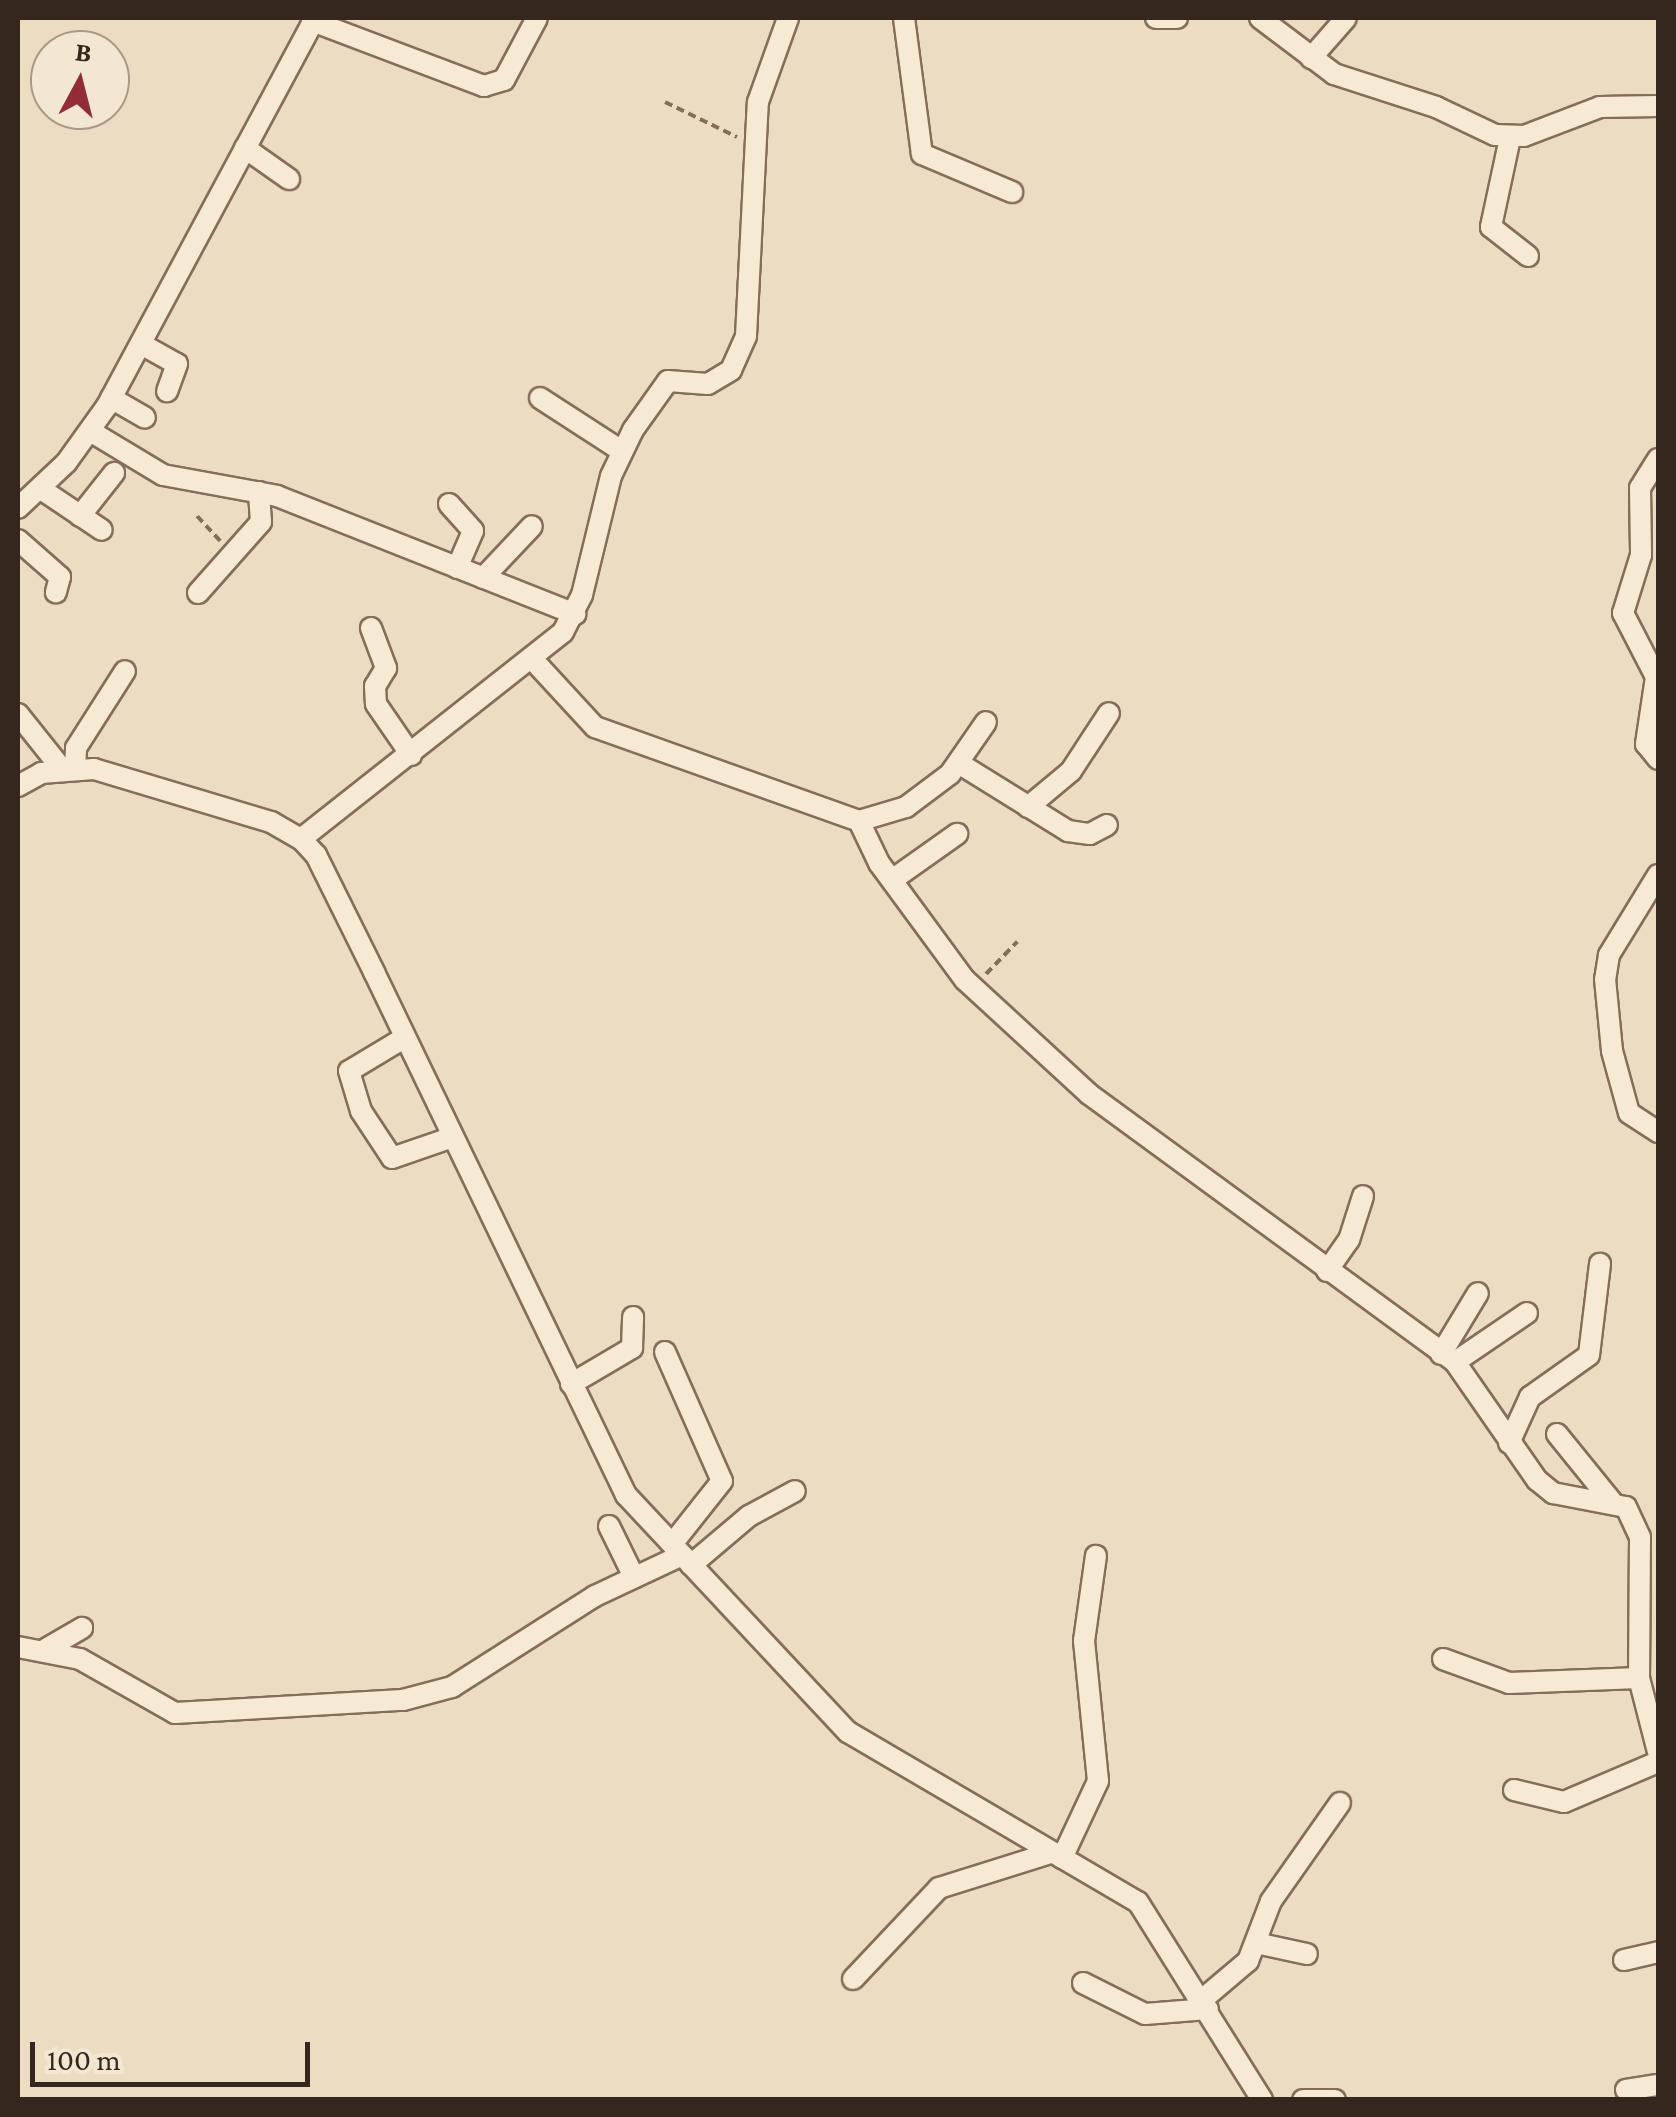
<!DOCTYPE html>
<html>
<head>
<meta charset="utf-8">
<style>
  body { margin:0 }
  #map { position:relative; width:1676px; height:2117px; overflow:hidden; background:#ecdcc2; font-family:"Crimson Pro",serif }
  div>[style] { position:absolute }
  .path>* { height:4px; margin-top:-2px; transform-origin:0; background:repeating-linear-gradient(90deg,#856d5a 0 8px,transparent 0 13px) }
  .roads { filter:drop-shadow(2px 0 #856d5a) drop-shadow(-2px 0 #856d5a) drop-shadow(0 2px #856d5a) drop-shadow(0 -2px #856d5a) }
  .minor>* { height:20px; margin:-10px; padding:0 10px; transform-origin:10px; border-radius:10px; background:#f7ead5 }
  span { translate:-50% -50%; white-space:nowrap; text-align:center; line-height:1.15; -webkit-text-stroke:8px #f4e7d1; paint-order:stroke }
  .frame { position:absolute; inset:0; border:20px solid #36271e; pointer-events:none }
  .north { position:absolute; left:30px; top:30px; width:100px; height:100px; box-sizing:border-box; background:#f4e7d1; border:2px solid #a89a89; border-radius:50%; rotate:7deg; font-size:28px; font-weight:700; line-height:40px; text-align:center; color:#36271e }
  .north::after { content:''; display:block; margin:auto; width:35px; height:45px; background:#922c36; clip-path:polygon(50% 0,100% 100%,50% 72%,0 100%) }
  .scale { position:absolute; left:30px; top:2042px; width:280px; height:45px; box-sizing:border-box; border:5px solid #36271e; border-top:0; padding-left:12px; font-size:30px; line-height:35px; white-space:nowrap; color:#36271e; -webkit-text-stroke:8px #f4e7d1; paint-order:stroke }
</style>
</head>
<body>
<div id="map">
  <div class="path">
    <div style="left:665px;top:102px;width:80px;rotate:25.9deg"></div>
    <div style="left:197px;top:516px;width:34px;rotate:47deg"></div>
    <div style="left:986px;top:974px;width:45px;rotate:-45.9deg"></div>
  </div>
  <div class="roads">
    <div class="minor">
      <div style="left:904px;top:18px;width:137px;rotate:82.5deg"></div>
      <div style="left:922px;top:154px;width:98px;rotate:22.9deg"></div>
      <div style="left:1156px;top:18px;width:21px"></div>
      <div style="left:1260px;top:18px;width:93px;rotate:37.1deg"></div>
      <div style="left:1334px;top:74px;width:107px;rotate:17.9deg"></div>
      <div style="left:1436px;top:107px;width:65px;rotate:25.4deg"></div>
      <div style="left:1495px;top:135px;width:29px;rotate:2deg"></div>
      <div style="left:1524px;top:136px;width:81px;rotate:-20.9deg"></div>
      <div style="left:1600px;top:107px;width:58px;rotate:-1deg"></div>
      <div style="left:312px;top:21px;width:184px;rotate:20.7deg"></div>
      <div style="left:484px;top:86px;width:21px;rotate:-17deg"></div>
      <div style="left:504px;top:80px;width:70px;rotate:-62deg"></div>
      <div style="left:1311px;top:58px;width:53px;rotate:-48.8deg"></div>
      <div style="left:1510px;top:138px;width:91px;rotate:102.1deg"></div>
      <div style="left:1491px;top:227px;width:47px;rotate:38.1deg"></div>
      <div style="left:245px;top:148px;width:54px;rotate:35.2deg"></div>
      <div style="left:141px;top:344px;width:41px;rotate:29.1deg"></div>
      <div style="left:177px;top:364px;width:29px;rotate:110deg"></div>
      <div style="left:111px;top:398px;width:39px;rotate:30deg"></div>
      <div style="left:540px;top:398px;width:95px;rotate:33deg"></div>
      <div style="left:90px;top:431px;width:85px;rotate:31.1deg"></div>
      <div style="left:163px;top:475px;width:116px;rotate:10.4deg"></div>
      <div style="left:277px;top:496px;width:321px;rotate:21.6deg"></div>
      <div style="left:1658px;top:459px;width:34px;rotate:122deg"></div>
      <div style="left:1640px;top:488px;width:67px;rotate:89.1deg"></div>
      <div style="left:1641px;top:555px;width:61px;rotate:107.2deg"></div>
      <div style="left:1623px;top:613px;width:72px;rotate:62.7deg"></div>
      <div style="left:1656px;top:677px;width:68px;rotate:98.5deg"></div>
      <div style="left:1646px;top:744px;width:19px;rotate:51deg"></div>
      <div style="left:41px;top:489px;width:73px;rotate:33.9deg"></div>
      <div style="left:449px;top:504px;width:36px;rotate:48deg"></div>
      <div style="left:473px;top:531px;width:40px;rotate:113.4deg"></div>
      <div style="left:18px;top:508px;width:66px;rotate:-43.2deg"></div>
      <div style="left:66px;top:463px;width:70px;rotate:-54.3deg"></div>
      <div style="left:107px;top:406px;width:440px;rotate:-61.8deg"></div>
      <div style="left:80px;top:516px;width:55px;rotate:-51.7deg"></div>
      <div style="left:18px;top:540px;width:56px;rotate:41.4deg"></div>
      <div style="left:60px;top:577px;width:16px;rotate:105deg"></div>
      <div style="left:483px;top:578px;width:71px;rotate:-46.7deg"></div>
      <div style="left:198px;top:593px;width:95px;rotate:-48.4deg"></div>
      <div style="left:261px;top:522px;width:30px;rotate:-94deg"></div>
      <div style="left:371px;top:628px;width:43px;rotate:69.4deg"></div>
      <div style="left:386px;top:668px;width:21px;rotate:121deg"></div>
      <div style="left:375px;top:686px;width:18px;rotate:87deg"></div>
      <div style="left:376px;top:704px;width:62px;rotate:55.5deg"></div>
      <div style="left:534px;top:661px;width:90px;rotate:47.3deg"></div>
      <div style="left:595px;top:727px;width:280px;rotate:19.6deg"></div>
      <div style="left:859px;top:821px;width:49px;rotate:-16.6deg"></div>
      <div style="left:906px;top:807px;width:55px;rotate:-36.9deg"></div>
      <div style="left:950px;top:774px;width:63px;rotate:-55.3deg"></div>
      <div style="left:18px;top:714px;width:70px;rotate:51.3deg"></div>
      <div style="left:960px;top:764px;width:127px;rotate:31.8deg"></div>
      <div style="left:1068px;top:831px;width:22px;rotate:8deg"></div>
      <div style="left:1090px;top:834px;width:19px;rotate:-28deg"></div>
      <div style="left:75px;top:768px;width:20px;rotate:-87deg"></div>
      <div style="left:76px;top:748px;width:91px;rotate:-57.5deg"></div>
      <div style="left:18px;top:786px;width:26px;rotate:-29deg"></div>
      <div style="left:41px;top:773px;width:53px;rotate:-4.3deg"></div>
      <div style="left:94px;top:769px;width:185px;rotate:16.7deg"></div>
      <div style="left:271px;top:822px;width:34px;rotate:30deg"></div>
      <div style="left:301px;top:839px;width:22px;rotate:47deg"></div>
      <div style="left:316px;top:855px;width:131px;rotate:63.6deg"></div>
      <div style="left:374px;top:972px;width:581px;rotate:64.27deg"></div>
      <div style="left:626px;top:1495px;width:325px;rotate:46.9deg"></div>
      <div style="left:848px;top:1732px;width:336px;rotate:30.4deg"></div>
      <div style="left:1138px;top:1902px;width:234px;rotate:57.9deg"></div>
      <div style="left:1028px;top:807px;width:56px;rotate:-39.9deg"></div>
      <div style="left:1071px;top:771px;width:69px;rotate:-56.8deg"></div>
      <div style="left:859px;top:821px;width:47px;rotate:64.5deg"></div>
      <div style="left:879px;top:863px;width:145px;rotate:53.7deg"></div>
      <div style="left:965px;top:980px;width:168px;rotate:42.6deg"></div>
      <div style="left:1089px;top:1094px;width:454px;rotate:36.2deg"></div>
      <div style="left:1455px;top:1362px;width:144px;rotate:55.2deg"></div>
      <div style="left:1537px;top:1480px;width:21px;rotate:39deg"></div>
      <div style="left:1553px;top:1493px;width:74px;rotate:10.9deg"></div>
      <div style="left:1626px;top:1507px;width:33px;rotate:65deg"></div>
      <div style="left:1640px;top:1537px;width:141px;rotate:90.4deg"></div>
      <div style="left:1639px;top:1678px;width:76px;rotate:75.6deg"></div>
      <div style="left:301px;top:839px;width:334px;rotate:-38.3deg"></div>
      <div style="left:563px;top:632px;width:42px;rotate:-62.8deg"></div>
      <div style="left:582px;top:595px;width:122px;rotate:-76.3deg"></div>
      <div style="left:611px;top:476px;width:51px;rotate:-64.4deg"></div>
      <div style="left:633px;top:430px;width:60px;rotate:-54.5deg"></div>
      <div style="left:668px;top:381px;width:40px;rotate:4.3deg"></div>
      <div style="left:708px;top:384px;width:27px;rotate:-31deg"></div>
      <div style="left:731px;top:370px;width:37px;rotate:-66deg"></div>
      <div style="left:746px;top:336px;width:234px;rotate:-87.1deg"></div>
      <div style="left:758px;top:102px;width:89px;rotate:-70.3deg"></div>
      <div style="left:1658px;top:875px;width:94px;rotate:121.5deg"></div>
      <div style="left:1609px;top:955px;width:24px;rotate:99deg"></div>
      <div style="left:1605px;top:979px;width:72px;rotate:84.4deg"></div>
      <div style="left:1612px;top:1051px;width:64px;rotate:74.7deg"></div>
      <div style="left:1629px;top:1113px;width:35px;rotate:33deg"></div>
      <div style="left:892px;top:880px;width:80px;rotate:-35.3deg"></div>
      <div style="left:404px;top:1038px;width:64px;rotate:149deg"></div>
      <div style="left:349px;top:1071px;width:42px;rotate:73.3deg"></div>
      <div style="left:361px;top:1111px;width:56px;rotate:56.6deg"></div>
      <div style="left:392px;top:1158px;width:61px;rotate:-19deg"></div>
      <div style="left:1327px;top:1271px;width:38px;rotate:-55deg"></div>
      <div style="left:1349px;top:1240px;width:46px;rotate:-72.3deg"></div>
      <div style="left:665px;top:1352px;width:141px;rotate:66.2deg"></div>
      <div style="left:722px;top:1481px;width:80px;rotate:128.4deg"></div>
      <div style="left:1441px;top:1354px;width:71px;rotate:-58.8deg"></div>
      <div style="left:1455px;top:1362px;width:87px;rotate:-34.2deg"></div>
      <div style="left:571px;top:1384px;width:71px;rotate:-30.5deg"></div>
      <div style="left:632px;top:1348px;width:31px;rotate:-88deg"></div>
      <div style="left:1557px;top:1434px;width:87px;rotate:51deg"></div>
      <div style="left:1509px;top:1443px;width:51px;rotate:-65.5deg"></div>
      <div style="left:1530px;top:1397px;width:72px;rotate:-35.4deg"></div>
      <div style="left:1589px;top:1355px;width:92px;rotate:-83.1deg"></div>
      <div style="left:609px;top:1526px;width:57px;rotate:63.9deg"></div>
      <div style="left:691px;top:1565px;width:76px;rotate:-40.2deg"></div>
      <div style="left:749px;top:1516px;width:52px;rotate:-28.5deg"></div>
      <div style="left:18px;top:1647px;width:63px;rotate:11deg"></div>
      <div style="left:80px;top:1659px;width:109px;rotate:29.6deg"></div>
      <div style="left:175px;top:1713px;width:228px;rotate:-3.3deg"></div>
      <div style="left:403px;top:1700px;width:51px;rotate:-14.9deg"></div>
      <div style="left:452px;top:1687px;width:169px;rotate:-32.5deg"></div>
      <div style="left:595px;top:1596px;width:96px;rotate:-25.2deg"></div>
      <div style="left:46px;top:1649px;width:42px;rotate:-30.3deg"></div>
      <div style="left:1443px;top:1659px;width:70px;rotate:20deg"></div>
      <div style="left:1509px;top:1683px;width:130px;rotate:-2.2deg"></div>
      <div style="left:1514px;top:1790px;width:51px;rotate:13.5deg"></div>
      <div style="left:1564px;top:1802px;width:102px;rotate:-23.1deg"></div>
      <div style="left:1062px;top:1858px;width:85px;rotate:-64.9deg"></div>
      <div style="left:1098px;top:1781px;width:141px;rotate:-95.7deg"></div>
      <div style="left:1084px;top:1641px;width:86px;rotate:-82deg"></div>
      <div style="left:1256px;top:1943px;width:52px;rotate:12.2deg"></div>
      <div style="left:1624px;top:1960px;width:35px;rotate:-13deg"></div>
      <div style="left:853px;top:1979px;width:125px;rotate:-46.6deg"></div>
      <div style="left:939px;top:1888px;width:117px;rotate:-17.4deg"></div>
      <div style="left:1083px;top:1983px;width:69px;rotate:26.6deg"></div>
      <div style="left:1145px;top:2014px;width:63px;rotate:-4.5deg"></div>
      <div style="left:1203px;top:1999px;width:59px;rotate:-40.2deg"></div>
      <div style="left:1248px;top:1961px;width:64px;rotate:-69deg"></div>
      <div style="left:1271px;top:1901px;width:120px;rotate:-54.9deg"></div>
      <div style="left:1626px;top:2090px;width:32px;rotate:-9deg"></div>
      <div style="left:1303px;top:2100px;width:32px"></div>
    </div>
  </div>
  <div class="frame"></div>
  <div class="north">B</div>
  <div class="scale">100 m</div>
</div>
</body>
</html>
